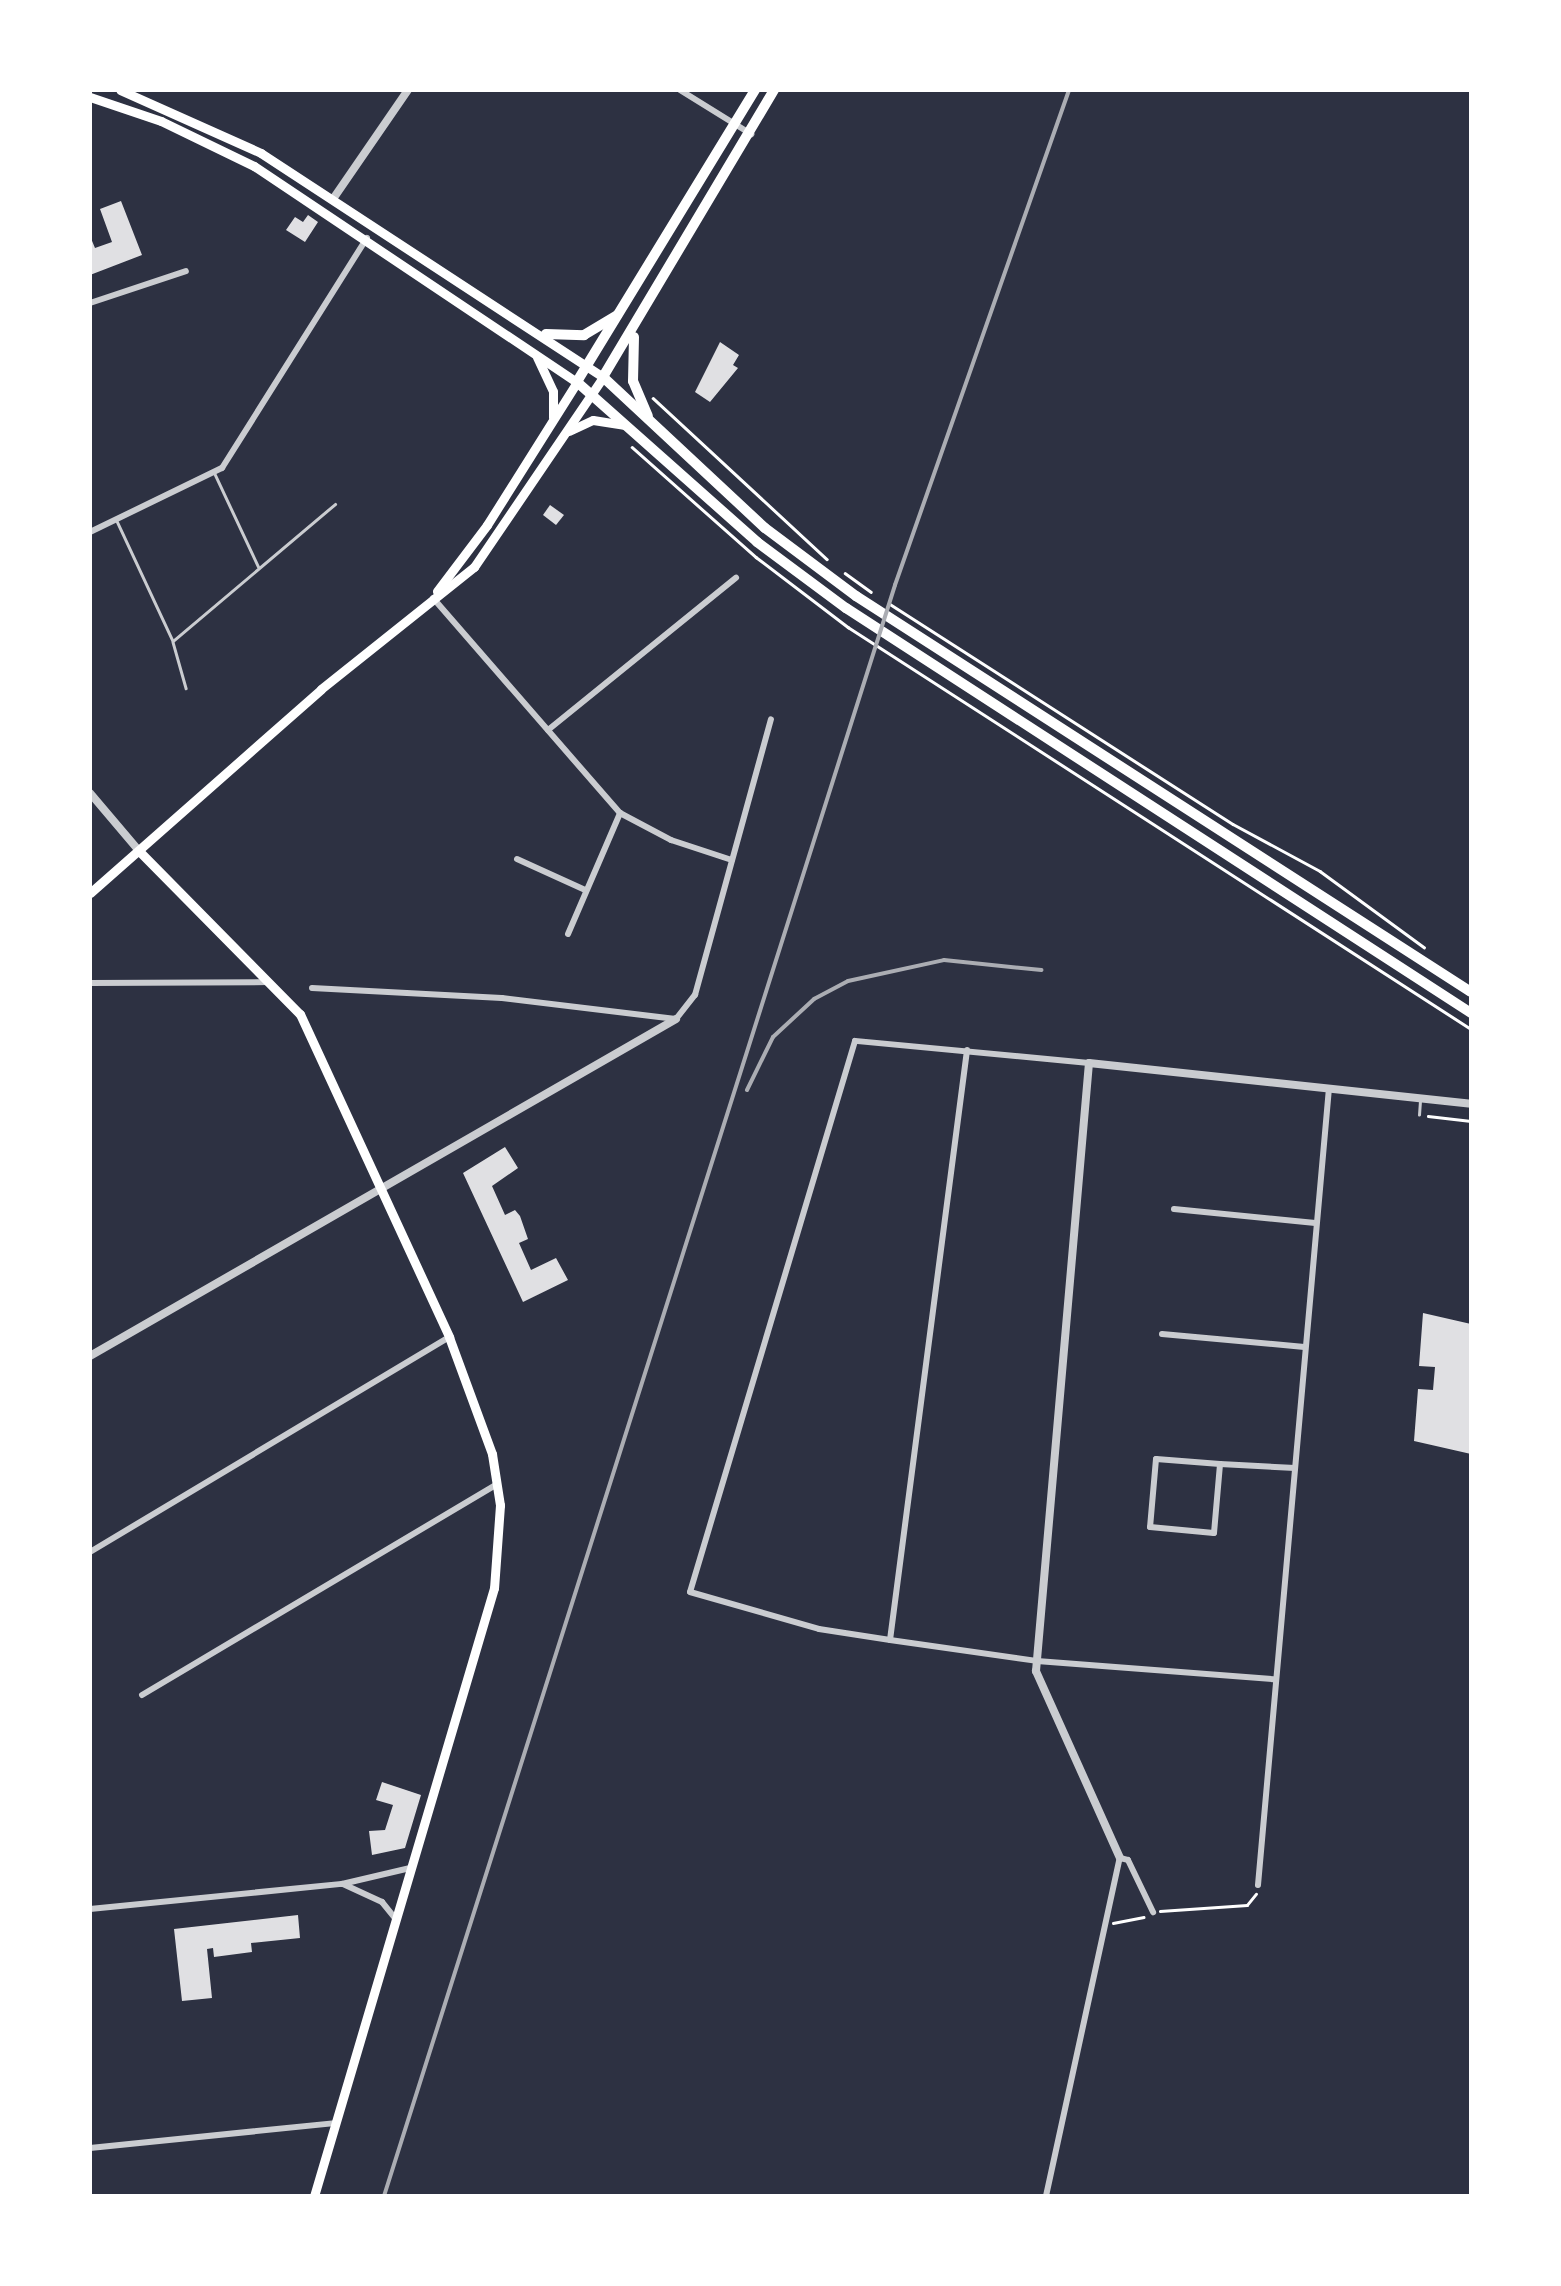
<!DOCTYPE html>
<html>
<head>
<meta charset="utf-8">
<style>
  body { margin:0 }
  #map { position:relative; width:1561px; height:2286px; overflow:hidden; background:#2d3142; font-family:Overpass,sans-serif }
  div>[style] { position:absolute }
  .building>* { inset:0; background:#e0e0e3 }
  .path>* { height:2.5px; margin:-1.25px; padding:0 1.25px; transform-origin:1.25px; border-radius:1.25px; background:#fff }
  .service>* { height:2.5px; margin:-1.25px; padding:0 1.25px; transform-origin:1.25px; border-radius:1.25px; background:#caccd0 }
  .minor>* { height:6px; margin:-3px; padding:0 3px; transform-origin:3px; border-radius:3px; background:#caccd0 }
  .tertiary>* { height:8px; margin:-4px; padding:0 4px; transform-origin:4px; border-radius:4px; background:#caccd0 }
  .secondary>* { height:9px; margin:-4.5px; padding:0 4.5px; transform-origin:4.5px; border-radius:4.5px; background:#fff }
  .primary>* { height:10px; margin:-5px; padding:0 5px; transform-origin:5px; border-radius:5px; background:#fff }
  .rail>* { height:4px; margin:-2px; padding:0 2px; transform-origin:2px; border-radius:2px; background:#abadb3 }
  span { translate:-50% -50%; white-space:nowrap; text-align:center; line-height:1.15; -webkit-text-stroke:9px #fff; paint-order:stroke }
  .frame { position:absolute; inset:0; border:92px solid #fff; pointer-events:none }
</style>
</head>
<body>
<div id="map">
  <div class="building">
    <div style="clip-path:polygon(121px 201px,142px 255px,90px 275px,90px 236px,95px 248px,112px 242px,100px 209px)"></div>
    <div style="clip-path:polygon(308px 215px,318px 222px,305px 242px,286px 230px,295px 217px,303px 222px)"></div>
    <div style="clip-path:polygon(720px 342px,739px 355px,733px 365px,738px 368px,710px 402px,695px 392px)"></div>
    <div style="clip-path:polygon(550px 505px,564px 515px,556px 525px,543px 515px)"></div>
    <div style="clip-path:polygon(505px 1147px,518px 1168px,492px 1186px,505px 1215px,515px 1210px,520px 1216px,528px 1239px,519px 1243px,531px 1270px,556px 1258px,568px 1280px,523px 1302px,463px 1173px)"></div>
    <div style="clip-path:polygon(1423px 1313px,1471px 1324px,1471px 1454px,1414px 1441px,1418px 1389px,1433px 1390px,1435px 1367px,1419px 1366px)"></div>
    <div style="clip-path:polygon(382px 1782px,421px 1795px,405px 1848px,372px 1855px,369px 1831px,385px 1830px,393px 1805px,376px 1800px)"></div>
    <div style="clip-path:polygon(298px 1915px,300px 1938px,251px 1943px,252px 1952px,214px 1957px,213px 1948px,207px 1949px,212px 1998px,182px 2001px,174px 1929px)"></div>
  </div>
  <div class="path">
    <div style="left:653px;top:398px;width:237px;rotate:42.8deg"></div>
    <div style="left:632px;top:447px;width:166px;rotate:41.6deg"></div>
    <div style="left:756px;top:557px;width:116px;rotate:37.3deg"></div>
    <div style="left:848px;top:627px;width:741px;rotate:32.83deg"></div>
    <div style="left:845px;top:573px;width:32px;rotate:36deg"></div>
    <div style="left:890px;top:604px;width:407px;rotate:32.7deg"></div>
    <div style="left:1233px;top:824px;width:99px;rotate:28.4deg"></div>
    <div style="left:1320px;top:871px;width:129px;rotate:36.2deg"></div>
    <div style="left:1428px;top:1116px;width:43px;rotate:6.6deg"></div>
    <div style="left:1160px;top:1911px;width:87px;rotate:-3.9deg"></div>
    <div style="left:1247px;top:1905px;width:14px;rotate:-51deg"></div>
    <div style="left:1113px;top:1923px;width:31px;rotate:-11deg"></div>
  </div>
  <div class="service">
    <div style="left:215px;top:474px;width:102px;rotate:64.9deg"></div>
    <div style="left:117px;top:521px;width:132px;rotate:65deg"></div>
    <div style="left:173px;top:641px;width:212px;rotate:-40.2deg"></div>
    <div style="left:173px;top:642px;width:48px;rotate:74.2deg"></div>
    <div style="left:1419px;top:1115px;width:14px;rotate:-86deg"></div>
  </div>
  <div class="minor">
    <div style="left:680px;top:90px;width:84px;rotate:31.8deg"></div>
    <div style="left:90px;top:303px;width:101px;rotate:-18.4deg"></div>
    <div style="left:90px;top:532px;width:147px;rotate:-25.9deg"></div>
    <div style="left:222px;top:468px;width:272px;rotate:-57.8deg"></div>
    <div style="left:433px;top:598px;width:285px;rotate:49deg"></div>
    <div style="left:620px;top:813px;width:58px;rotate:27.9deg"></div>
    <div style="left:671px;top:840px;width:64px;rotate:18.2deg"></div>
    <div style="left:548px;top:730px;width:242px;rotate:-39deg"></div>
    <div style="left:517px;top:859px;width:75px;rotate:24.5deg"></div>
    <div style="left:568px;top:934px;width:132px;rotate:-66.7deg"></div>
    <div style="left:90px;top:983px;width:179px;rotate:-0.3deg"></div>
    <div style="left:312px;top:988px;width:190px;rotate:3deg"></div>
    <div style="left:502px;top:998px;width:175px;rotate:6.9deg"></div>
    <div style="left:676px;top:1019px;width:31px;rotate:-52deg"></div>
    <div style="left:695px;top:995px;width:286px;rotate:-74.6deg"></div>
    <div style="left:1089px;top:1063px;width:235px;rotate:-174.6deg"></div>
    <div style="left:855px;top:1041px;width:575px;rotate:106.67deg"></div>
    <div style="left:690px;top:1592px;width:134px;rotate:16deg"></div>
    <div style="left:819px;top:1629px;width:72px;rotate:8.8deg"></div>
    <div style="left:890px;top:1640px;width:148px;rotate:8.1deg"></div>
    <div style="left:1037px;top:1661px;width:237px;rotate:4.4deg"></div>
    <div style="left:1174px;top:1209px;width:142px;rotate:5.7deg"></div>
    <div style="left:1162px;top:1334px;width:143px;rotate:5.2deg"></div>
    <div style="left:1220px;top:1464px;width:64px;rotate:-175.5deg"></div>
    <div style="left:1156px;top:1459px;width:68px;rotate:95deg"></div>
    <div style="left:1150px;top:1527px;width:64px;rotate:5.4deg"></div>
    <div style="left:1214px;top:1533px;width:69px;rotate:-85deg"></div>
    <div style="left:1220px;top:1464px;width:75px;rotate:3.1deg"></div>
    <div style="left:90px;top:1552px;width:418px;rotate:-30.9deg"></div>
    <div style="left:890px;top:1640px;width:595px;rotate:-82.56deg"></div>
    <div style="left:142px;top:1695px;width:412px;rotate:-30.7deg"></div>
    <div style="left:343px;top:1884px;width:43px;rotate:24.8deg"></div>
    <div style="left:382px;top:1902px;width:21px;rotate:51deg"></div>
    <div style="left:1258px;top:1885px;width:800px;rotate:-84.91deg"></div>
    <div style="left:90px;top:1909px;width:253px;rotate:-5.7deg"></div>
    <div style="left:342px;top:1884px;width:70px;rotate:-13.2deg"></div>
    <div style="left:90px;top:2148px;width:246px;rotate:-5.8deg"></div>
    <div style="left:1046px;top:2196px;width:346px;rotate:-77.7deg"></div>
    <div style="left:1120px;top:1858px;width:8px;rotate:14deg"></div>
    <div style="left:1128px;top:1860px;width:58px;rotate:64.3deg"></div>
  </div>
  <div class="tertiary">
    <div style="left:333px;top:199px;width:132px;rotate:-55.5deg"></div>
    <div style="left:90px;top:793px;width:77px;rotate:49.7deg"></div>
    <div style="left:90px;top:1356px;width:676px;rotate:-29.9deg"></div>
    <div style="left:1120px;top:1858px;width:205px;rotate:-114.2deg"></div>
    <div style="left:1036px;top:1671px;width:610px;rotate:-85.02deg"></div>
    <div style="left:1089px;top:1063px;width:384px;rotate:6.1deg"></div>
  </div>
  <div class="secondary">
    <div style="left:90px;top:97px;width:75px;rotate:18.7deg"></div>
    <div style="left:161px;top:121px;width:103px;rotate:25.8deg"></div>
    <div style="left:254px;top:166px;width:389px;rotate:33.8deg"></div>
    <div style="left:577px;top:382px;width:169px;rotate:122.2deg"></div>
    <div style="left:487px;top:525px;width:83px;rotate:127.1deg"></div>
    <div style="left:537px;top:357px;width:38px;rotate:65deg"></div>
    <div style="left:553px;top:392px;width:25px;rotate:90deg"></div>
    <div style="left:569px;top:431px;width:26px;rotate:-25deg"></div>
    <div style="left:593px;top:420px;width:31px;rotate:9deg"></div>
    <div style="left:140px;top:852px;width:228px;rotate:45.4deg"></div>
    <div style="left:300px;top:1014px;width:356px;rotate:65.2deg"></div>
    <div style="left:449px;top:1337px;width:125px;rotate:69.8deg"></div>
    <div style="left:492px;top:1454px;width:52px;rotate:81.1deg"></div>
    <div style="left:500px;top:1505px;width:83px;rotate:94.1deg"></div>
    <div style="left:494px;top:1588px;width:634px;rotate:106.49deg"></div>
    <div style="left:90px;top:893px;width:308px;rotate:-41.4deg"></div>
    <div style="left:321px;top:689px;width:196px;rotate:-38.6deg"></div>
    <div style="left:474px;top:567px;width:230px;rotate:-55.8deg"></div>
    <div style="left:603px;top:377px;width:409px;rotate:-146.8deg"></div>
    <div style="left:261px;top:153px;width:154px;rotate:-155.9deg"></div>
  </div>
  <div class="primary">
    <div style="left:755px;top:90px;width:342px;rotate:121.4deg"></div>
    <div style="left:577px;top:382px;width:241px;rotate:41.6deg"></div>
    <div style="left:757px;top:542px;width:111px;rotate:36.6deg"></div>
    <div style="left:846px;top:608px;width:745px;rotate:32.94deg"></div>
    <div style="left:774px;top:90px;width:334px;rotate:120.8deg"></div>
    <div style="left:603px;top:377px;width:221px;rotate:43deg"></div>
    <div style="left:765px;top:528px;width:114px;rotate:36.8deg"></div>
    <div style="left:856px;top:596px;width:731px;rotate:32.78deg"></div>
    <div style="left:546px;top:334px;width:38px;rotate:2deg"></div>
    <div style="left:584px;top:335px;width:39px;rotate:-31deg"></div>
    <div style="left:634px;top:337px;width:44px;rotate:91.3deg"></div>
    <div style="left:633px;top:381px;width:38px;rotate:67deg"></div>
  </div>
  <div class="rail">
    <div style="left:747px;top:1090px;width:59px;rotate:-63.9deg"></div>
    <div style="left:773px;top:1037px;width:56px;rotate:-42.8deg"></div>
    <div style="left:814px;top:999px;width:38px;rotate:-28deg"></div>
    <div style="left:848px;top:981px;width:98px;rotate:-12.3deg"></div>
    <div style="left:944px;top:960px;width:98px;rotate:5.9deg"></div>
    <div style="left:384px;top:2196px;width:1690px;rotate:-72.4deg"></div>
    <div style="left:895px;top:585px;width:525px;rotate:-70.63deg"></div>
  </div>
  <div class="frame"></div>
</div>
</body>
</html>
